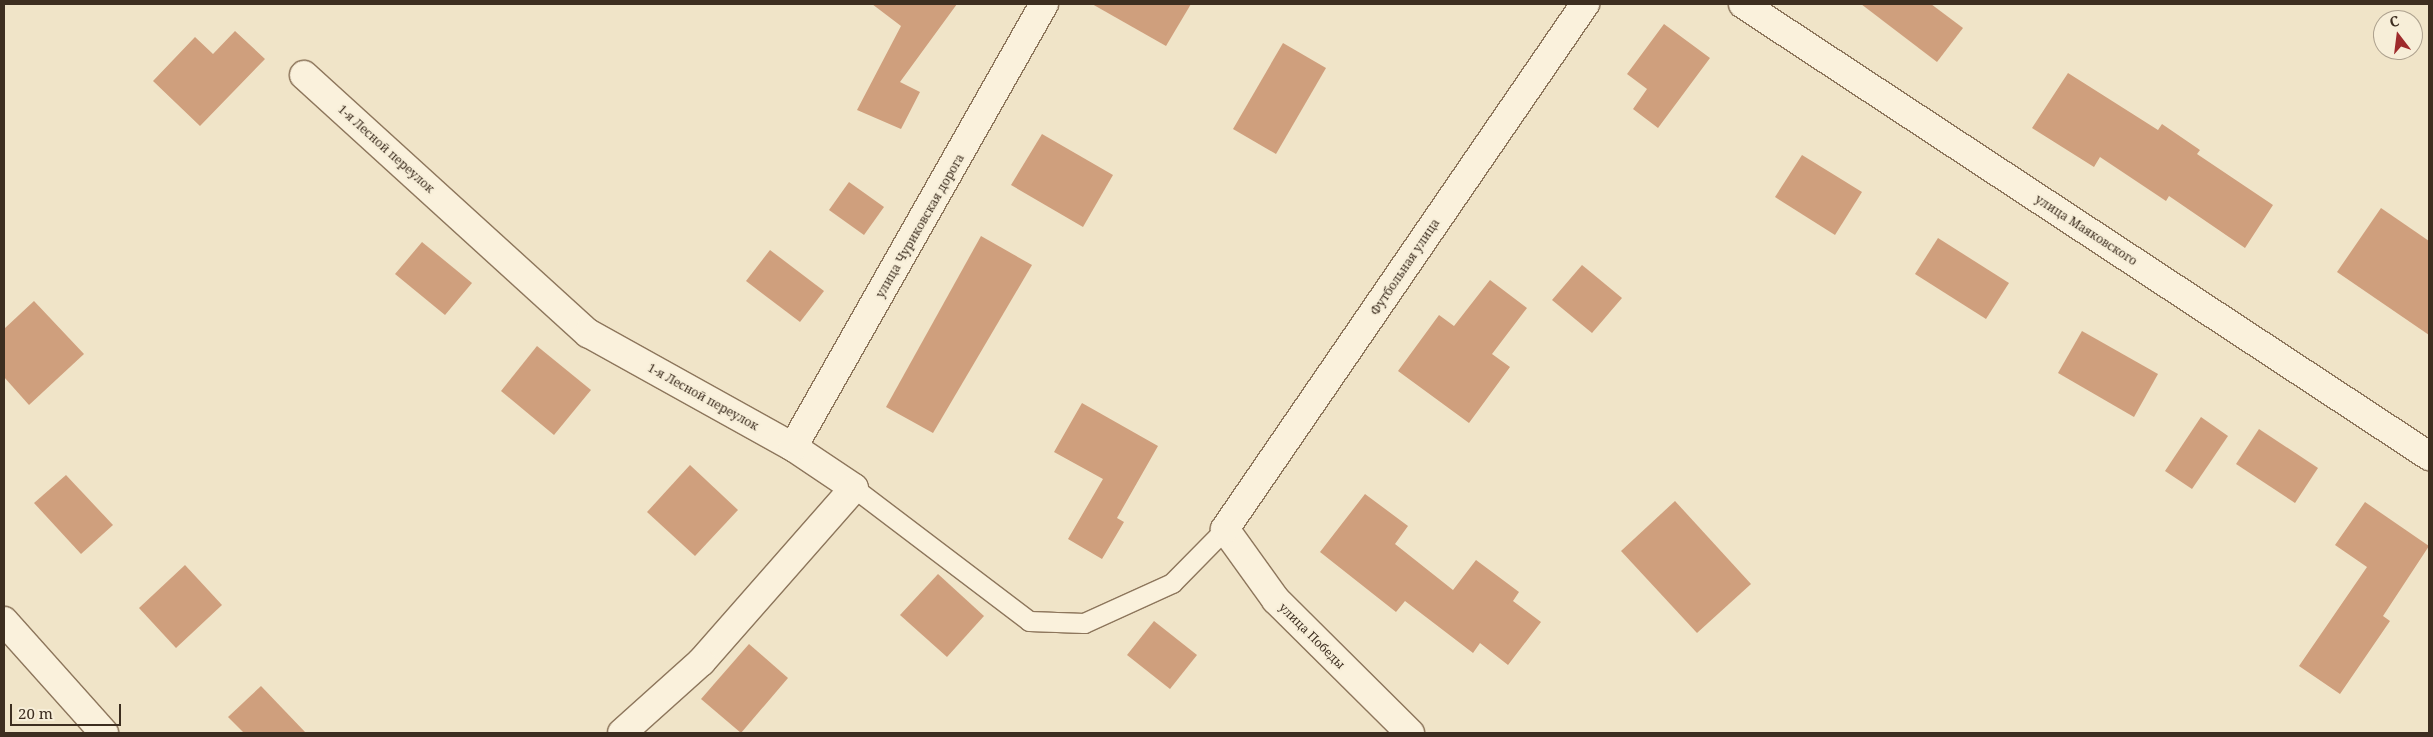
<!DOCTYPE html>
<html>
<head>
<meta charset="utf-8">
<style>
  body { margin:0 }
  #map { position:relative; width:2433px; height:737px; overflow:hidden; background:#f0e4c8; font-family:"Noto Serif",serif }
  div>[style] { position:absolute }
  .building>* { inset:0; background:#cf9f7d }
  .roads { filter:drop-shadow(1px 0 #8d765c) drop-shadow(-1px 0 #8d765c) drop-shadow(0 1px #8d765c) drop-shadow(0 -1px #8d765c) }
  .service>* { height:19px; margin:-9.5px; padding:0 9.5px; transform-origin:9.5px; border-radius:9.5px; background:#faf1dc }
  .minor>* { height:28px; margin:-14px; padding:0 14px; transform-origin:14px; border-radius:14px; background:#faf1dc }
  .tertiary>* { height:28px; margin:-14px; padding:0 14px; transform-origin:14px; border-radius:14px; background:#faf1dc }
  span { translate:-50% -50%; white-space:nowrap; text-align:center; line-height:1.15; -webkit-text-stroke:4px #f7eed8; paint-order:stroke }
  .street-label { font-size:12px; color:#3d2e20 }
  .frame { position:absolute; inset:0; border:5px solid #3d2e20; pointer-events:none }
  .north { position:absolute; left:2373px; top:10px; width:50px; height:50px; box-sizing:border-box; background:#f7eed8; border:1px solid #ada18e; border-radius:50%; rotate:345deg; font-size:14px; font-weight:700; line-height:20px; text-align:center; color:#3d2e20 }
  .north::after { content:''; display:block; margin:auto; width:18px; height:22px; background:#9e2a2b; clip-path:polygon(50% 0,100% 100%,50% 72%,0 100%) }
  .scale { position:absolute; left:10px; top:704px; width:111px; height:22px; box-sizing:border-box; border:2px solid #3d2e20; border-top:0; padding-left:6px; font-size:15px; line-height:18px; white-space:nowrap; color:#3d2e20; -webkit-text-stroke:4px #f7eed8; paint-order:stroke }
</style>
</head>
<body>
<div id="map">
  <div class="building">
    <div style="clip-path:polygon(872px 4px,957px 4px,900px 82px,920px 92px,901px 129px,857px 110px,901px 26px)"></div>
    <div style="clip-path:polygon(1092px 4px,1191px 4px,1166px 46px)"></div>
    <div style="clip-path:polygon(1861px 4px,1931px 4px,1963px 28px,1937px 62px)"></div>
    <div style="clip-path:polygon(1664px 24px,1710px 58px,1658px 128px,1633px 109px,1647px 89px,1627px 74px)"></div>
    <div style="clip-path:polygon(235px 31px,265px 59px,200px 126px,153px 81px,195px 37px,213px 54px)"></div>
    <div style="clip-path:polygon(1283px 43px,1326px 68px,1276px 154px,1233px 129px)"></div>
    <div style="clip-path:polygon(2068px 73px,2158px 130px,2162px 124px,2200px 150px,2197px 154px,2273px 205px,2245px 248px,2169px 196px,2166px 201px,2100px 157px,2094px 167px,2032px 128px)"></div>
    <div style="clip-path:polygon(1042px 134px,1113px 175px,1083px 227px,1011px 185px)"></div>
    <div style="clip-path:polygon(1802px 155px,1862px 192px,1835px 235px,1775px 197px)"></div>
    <div style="clip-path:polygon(849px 182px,884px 207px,864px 235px,829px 210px)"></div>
    <div style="clip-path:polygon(2381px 208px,2429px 241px,2429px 335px,2337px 272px)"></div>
    <div style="clip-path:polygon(981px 236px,1032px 265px,933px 433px,886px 407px)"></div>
    <div style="clip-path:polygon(1938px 238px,2009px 283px,1986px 319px,1915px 274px)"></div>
    <div style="clip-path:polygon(422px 242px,472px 283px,445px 315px,395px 274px)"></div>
    <div style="clip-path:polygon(770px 250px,824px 291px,800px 322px,746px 281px)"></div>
    <div style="clip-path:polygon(1582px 265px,1622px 298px,1592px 333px,1552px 300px)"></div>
    <div style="clip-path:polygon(1490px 280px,1527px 308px,1492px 354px,1510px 367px,1469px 423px,1398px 371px,1439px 315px,1454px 326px)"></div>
    <div style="clip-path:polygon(34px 301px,84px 354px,29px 405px,4px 377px,4px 329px)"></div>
    <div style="clip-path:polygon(2082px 331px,2158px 374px,2134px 417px,2058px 373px)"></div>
    <div style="clip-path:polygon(537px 346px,591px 390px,554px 435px,501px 391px)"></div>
    <div style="clip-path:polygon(1082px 403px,1158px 446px,1117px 518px,1124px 522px,1102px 559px,1068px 539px,1103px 479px,1054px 452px)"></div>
    <div style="clip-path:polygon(2201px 417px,2228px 436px,2192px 489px,2165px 471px)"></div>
    <div style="clip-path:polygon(2259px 429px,2318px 468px,2295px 503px,2236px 464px)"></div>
    <div style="clip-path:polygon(690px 465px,738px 510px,695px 556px,647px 512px)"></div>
    <div style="clip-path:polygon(66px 475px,113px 525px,81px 554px,34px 503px)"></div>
    <div style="clip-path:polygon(1365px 494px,1408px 526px,1395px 544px,1453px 590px,1476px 560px,1519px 592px,1513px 601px,1541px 622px,1508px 665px,1480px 643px,1473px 653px,1405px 601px,1396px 612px,1320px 552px)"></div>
    <div style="clip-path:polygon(1675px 501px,1751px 584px,1697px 633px,1621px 551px)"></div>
    <div style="clip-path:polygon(2365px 502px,2429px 546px,2383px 616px,2390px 621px,2340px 694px,2299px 666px,2367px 567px,2335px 545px)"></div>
    <div style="clip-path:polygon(185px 565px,222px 605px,176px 648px,139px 608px)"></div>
    <div style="clip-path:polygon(938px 574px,984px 616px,947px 657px,900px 615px)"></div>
    <div style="clip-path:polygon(1154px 621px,1197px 655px,1170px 689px,1127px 655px)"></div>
    <div style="clip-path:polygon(749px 644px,788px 678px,741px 733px,701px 699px)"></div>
    <div style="clip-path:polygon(261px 686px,306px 733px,244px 733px,228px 717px)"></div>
  </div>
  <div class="roads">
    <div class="service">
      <div style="left:854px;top:488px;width:220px;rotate:37.2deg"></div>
      <div style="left:1029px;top:621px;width:55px;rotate:2.1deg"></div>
      <div style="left:1084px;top:623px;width:97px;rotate:-24.4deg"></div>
      <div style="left:1172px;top:583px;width:76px;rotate:-45.5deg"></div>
    </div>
    <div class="minor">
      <div style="left:304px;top:75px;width:384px;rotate:42.3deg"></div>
      <div style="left:588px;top:333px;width:235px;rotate:29.1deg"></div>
      <div style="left:793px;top:447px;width:73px;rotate:33.9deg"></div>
      <div style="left:854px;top:488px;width:232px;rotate:131.3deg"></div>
      <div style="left:701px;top:662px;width:106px;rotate:138.1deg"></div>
      <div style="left:793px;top:447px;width:509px;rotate:-60.46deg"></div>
      <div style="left:4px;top:621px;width:150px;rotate:48.2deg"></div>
      <div style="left:1410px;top:733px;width:189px;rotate:-135.2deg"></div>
      <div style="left:1276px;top:600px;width:87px;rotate:-125.7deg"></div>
      <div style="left:1225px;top:529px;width:637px;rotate:-55.56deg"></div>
    </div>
    <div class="tertiary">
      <div style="left:1743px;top:4px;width:822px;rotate:33.38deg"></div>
    </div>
  </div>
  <div class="street-label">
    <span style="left:386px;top:149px;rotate:42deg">1-я Лесной переулок</span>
    <span style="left:920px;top:226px;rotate:-60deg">улица Чуриковская дорога</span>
    <span style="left:2086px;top:230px;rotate:33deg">улица Маяковского</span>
    <span style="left:1405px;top:267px;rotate:-56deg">Футбольная улица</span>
    <span style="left:703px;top:397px;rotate:29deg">1-я Лесной переулок</span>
    <span style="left:1312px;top:636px;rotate:45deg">улица Победы</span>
  </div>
  <div class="frame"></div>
  <div class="north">С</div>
  <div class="scale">20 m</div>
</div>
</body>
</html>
